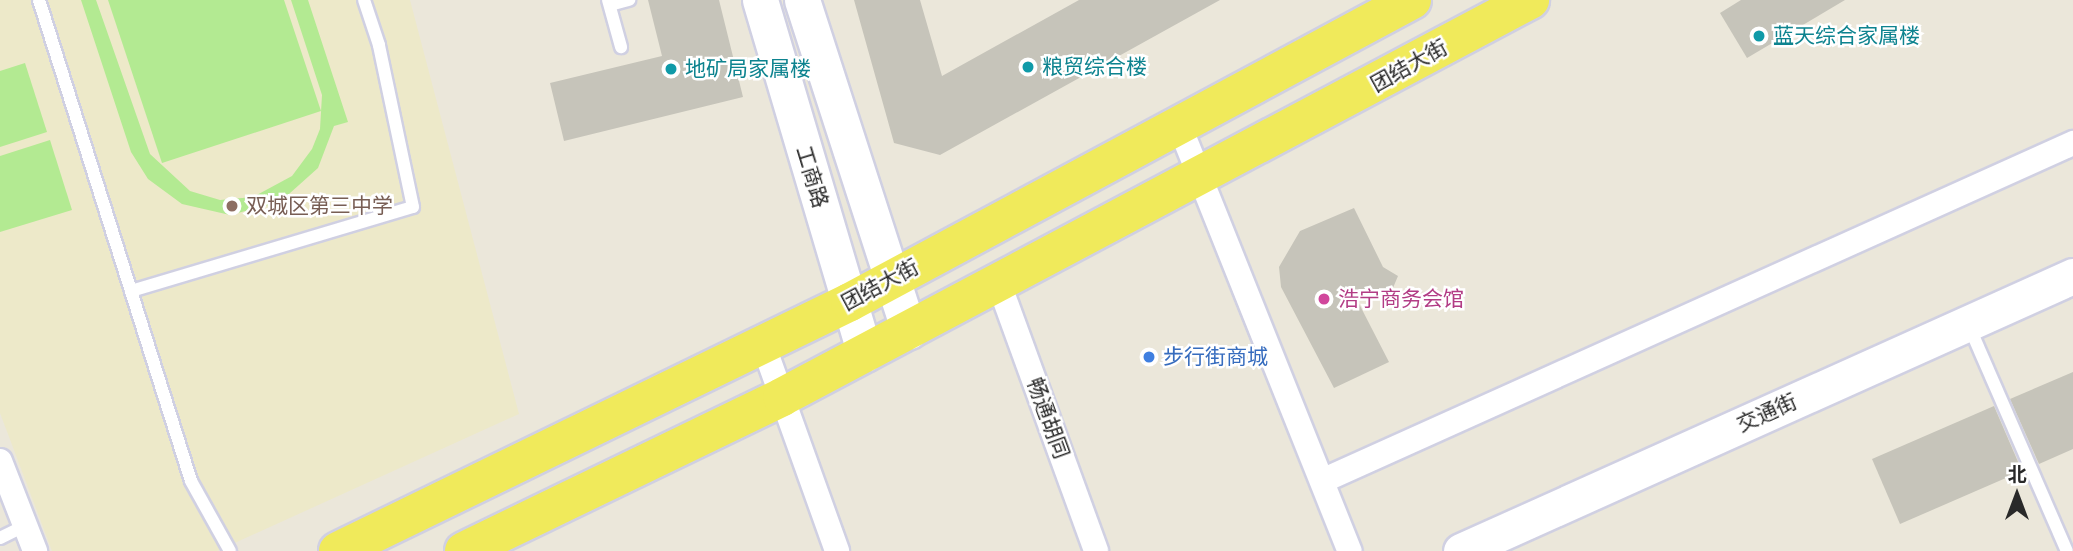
<!DOCTYPE html>
<html>
<head>
<meta charset="utf-8">
<style>
  body { margin:0 }
  #map { position:relative; width:2073px; height:551px; overflow:hidden; background:#ebe7da; font-family:Raleway,"Noto Sans SC",sans-serif }
  div>[style] { position:absolute }
  .education>* { inset:0; background:#ede9c9 }
  .pitch>* { inset:0; background:#b3ea92 }
  .building>* { inset:0; background:#c6c4ba }
  .roads { filter:drop-shadow(2px 0 #d0d0e2) drop-shadow(-2px 0 #d0d0e2) drop-shadow(0 2px #d0d0e2) drop-shadow(0 -2px #d0d0e2) }
  .lane>* { height:12px; margin:-6px; padding:0 6px; transform-origin:6px; border-radius:6px; background:#fff }
  .street>* { height:24px; margin:-12px; padding:0 12px; transform-origin:12px; border-radius:12px; background:#fff }
  .secondary>* { height:35px; margin:-17.5px; padding:0 17.5px; transform-origin:17.5px; border-radius:17.5px; background:#fff }
  .primary>* { height:38px; margin:-19px; padding:0 19px; transform-origin:19px; border-radius:19px; background:#f0ea5b }
  .dots>* { width:19px; height:19px; translate:-50% -50%; box-sizing:border-box; border:4px solid #fff; border-radius:50% }
  span { translate:-50% -50%; white-space:nowrap; text-align:center; line-height:1.15; -webkit-text-stroke:5px #fff; paint-order:stroke }
  .culture-label { font-size:21px; color:#0d838f }
  .left { translate:0 -50%; text-align:left }
  .street-label { font-size:21px; color:#292929 }
  .education-label { font-size:21px; color:#785e54 }
  .hotel-label { font-size:21px; color:#b23c85 }
  .shop-label { font-size:21px; color:#366cbe }
  .north { position:absolute; left:1982px; top:460px; width:70px; height:70px; -webkit-text-stroke:5px #fff; paint-order:stroke; rotate:0deg; font-size:19px; font-weight:700; line-height:28px; text-align:center; color:#292929 }
  .north::after { content:''; display:block; margin:auto; width:24px; height:32px; background:#292929; clip-path:polygon(50% 0,100% 100%,50% 72%,0 100%) }
</style>
</head>
<body>
<div id="map">
  <div class="education">
    <div style="clip-path:polygon(0 0,410px 0,519px 414px,217px 551px,52px 551px,0 413px)"></div>
  </div>
  <div class="pitch">
    <div style="clip-path:polygon(81px 0,96px 0,150px 154px,190px 191px,220px 200px,253px 197px,292px 176px,312px 149px,320px 129px,322px 95px,291px 0,308px 0,348px 122px,334px 126px,318px 168px,280px 202px,230px 215px,182px 204px,148px 179px,131px 152px)"></div>
    <div style="clip-path:polygon(108px 0,284px 0,321px 111px,162px 163px)"></div>
    <div style="clip-path:polygon(25px 63px,47px 132px,0 147px,0 71px)"></div>
    <div style="clip-path:polygon(50px 140px,72px 210px,0 232px,0 156px)"></div>
  </div>
  <div class="building">
    <div style="clip-path:polygon(648px 0,719px 0,743px 97px,564px 141px,550px 83px,662px 56px)"></div>
    <div style="clip-path:polygon(854px 0,920px 0,942px 76px,1079px 0,1220px 0,940px 155px,894px 143px)"></div>
    <div style="clip-path:polygon(1741px 0,1845px 0,1747px 58px,1720px 13px)"></div>
    <div style="clip-path:polygon(1354px 208px,1383px 267px,1398px 276px,1387px 302px,1354px 294px,1389px 362px,1334px 388px,1281px 287px,1279px 267px,1300px 231px)"></div>
    <div style="clip-path:polygon(2073px 372px,2073px 449px,2039px 464px,2010px 399px)"></div>
    <div style="clip-path:polygon(1994px 406px,2022px 471px,1900px 524px,1872px 459px)"></div>
  </div>
  <div class="roads">
    <div class="lane">
      <div style="left:39px;top:0;width:504px;rotate:72.46deg"></div>
      <div style="left:191px;top:481px;width:80px;rotate:60.9deg"></div>
      <div style="left:608px;top:0;width:49px;rotate:74.5deg"></div>
      <div style="left:610px;top:5px;width:20px;rotate:-15deg"></div>
      <div style="left:131px;top:291px;width:294px;rotate:-16.6deg"></div>
      <div style="left:413px;top:207px;width:166px;rotate:-101.9deg"></div>
      <div style="left:379px;top:45px;width:47px;rotate:-108.4deg"></div>
      <div style="left:1969px;top:326px;width:245px;rotate:66.5deg"></div>
      <div style="left:0;top:538px;width:28px;rotate:-26deg"></div>
    </div>
    <div class="street">
      <div style="left:1180px;top:127px;width:457px;rotate:68.2deg"></div>
      <div style="left:999px;top:284px;width:284px;rotate:70deg"></div>
      <div style="left:763px;top:344px;width:220px;rotate:70.3deg"></div>
      <div style="left:0;top:461px;width:97px;rotate:68.7deg"></div>
      <div style="left:1322px;top:481px;width:824px;rotate:-24.23deg"></div>
    </div>
    <div class="secondary">
      <div style="left:760px;top:0;width:369px;rotate:73.5deg"></div>
      <div style="left:802px;top:0;width:348px;rotate:72.1deg"></div>
      <div style="left:1461px;top:551px;width:671px;rotate:-24.2deg"></div>
    </div>
    <div class="primary">
      <div style="left:338px;top:551px;width:569px;rotate:-25.93deg"></div>
      <div style="left:850px;top:302px;width:638px;rotate:-28.25deg"></div>
      <div style="left:464px;top:551px;width:353px;rotate:-25.8deg"></div>
      <div style="left:782px;top:397px;width:847px;rotate:-27.96deg"></div>
    </div>
  </div>
  <div class="dots">
    <div style="left:1759px;top:36px;background:#0f9aa8"></div>
    <div style="left:1028px;top:67px;background:#0f9aa8"></div>
    <div style="left:671px;top:69px;background:#0f9aa8"></div>
    <div style="left:232px;top:206px;background:#8d6e63"></div>
    <div style="left:1324px;top:299px;background:#d1479c"></div>
    <div style="left:1149px;top:357px;background:#3f7fe0"></div>
  </div>
  <div class="culture-label">
    <span class="left" style="left:1773px;top:36px">蓝天综合家属楼</span>
    <span class="left" style="left:1042px;top:67px">粮贸综合楼</span>
    <span class="left" style="left:685px;top:69px">地矿局家属楼</span>
  </div>
  <div class="street-label">
    <span style="left:1409px;top:66px;rotate:-29deg">团结大街</span>
    <span style="left:812px;top:177px;rotate:73deg">工商路</span>
    <span style="left:880px;top:285px;rotate:-28deg">团结大街</span>
    <span style="left:1767px;top:413px;rotate:-24deg">交通街</span>
    <span style="left:1048px;top:418px;rotate:70deg">畅通胡同</span>
  </div>
  <div class="education-label">
    <span class="left" style="left:246px;top:206px">双城区第三中学</span>
  </div>
  <div class="hotel-label">
    <span class="left" style="left:1338px;top:299px">浩宁商务会馆</span>
  </div>
  <div class="shop-label">
    <span class="left" style="left:1163px;top:357px">步行街商城</span>
  </div>
  <div class="north">北</div>
</div>
</body>
</html>
